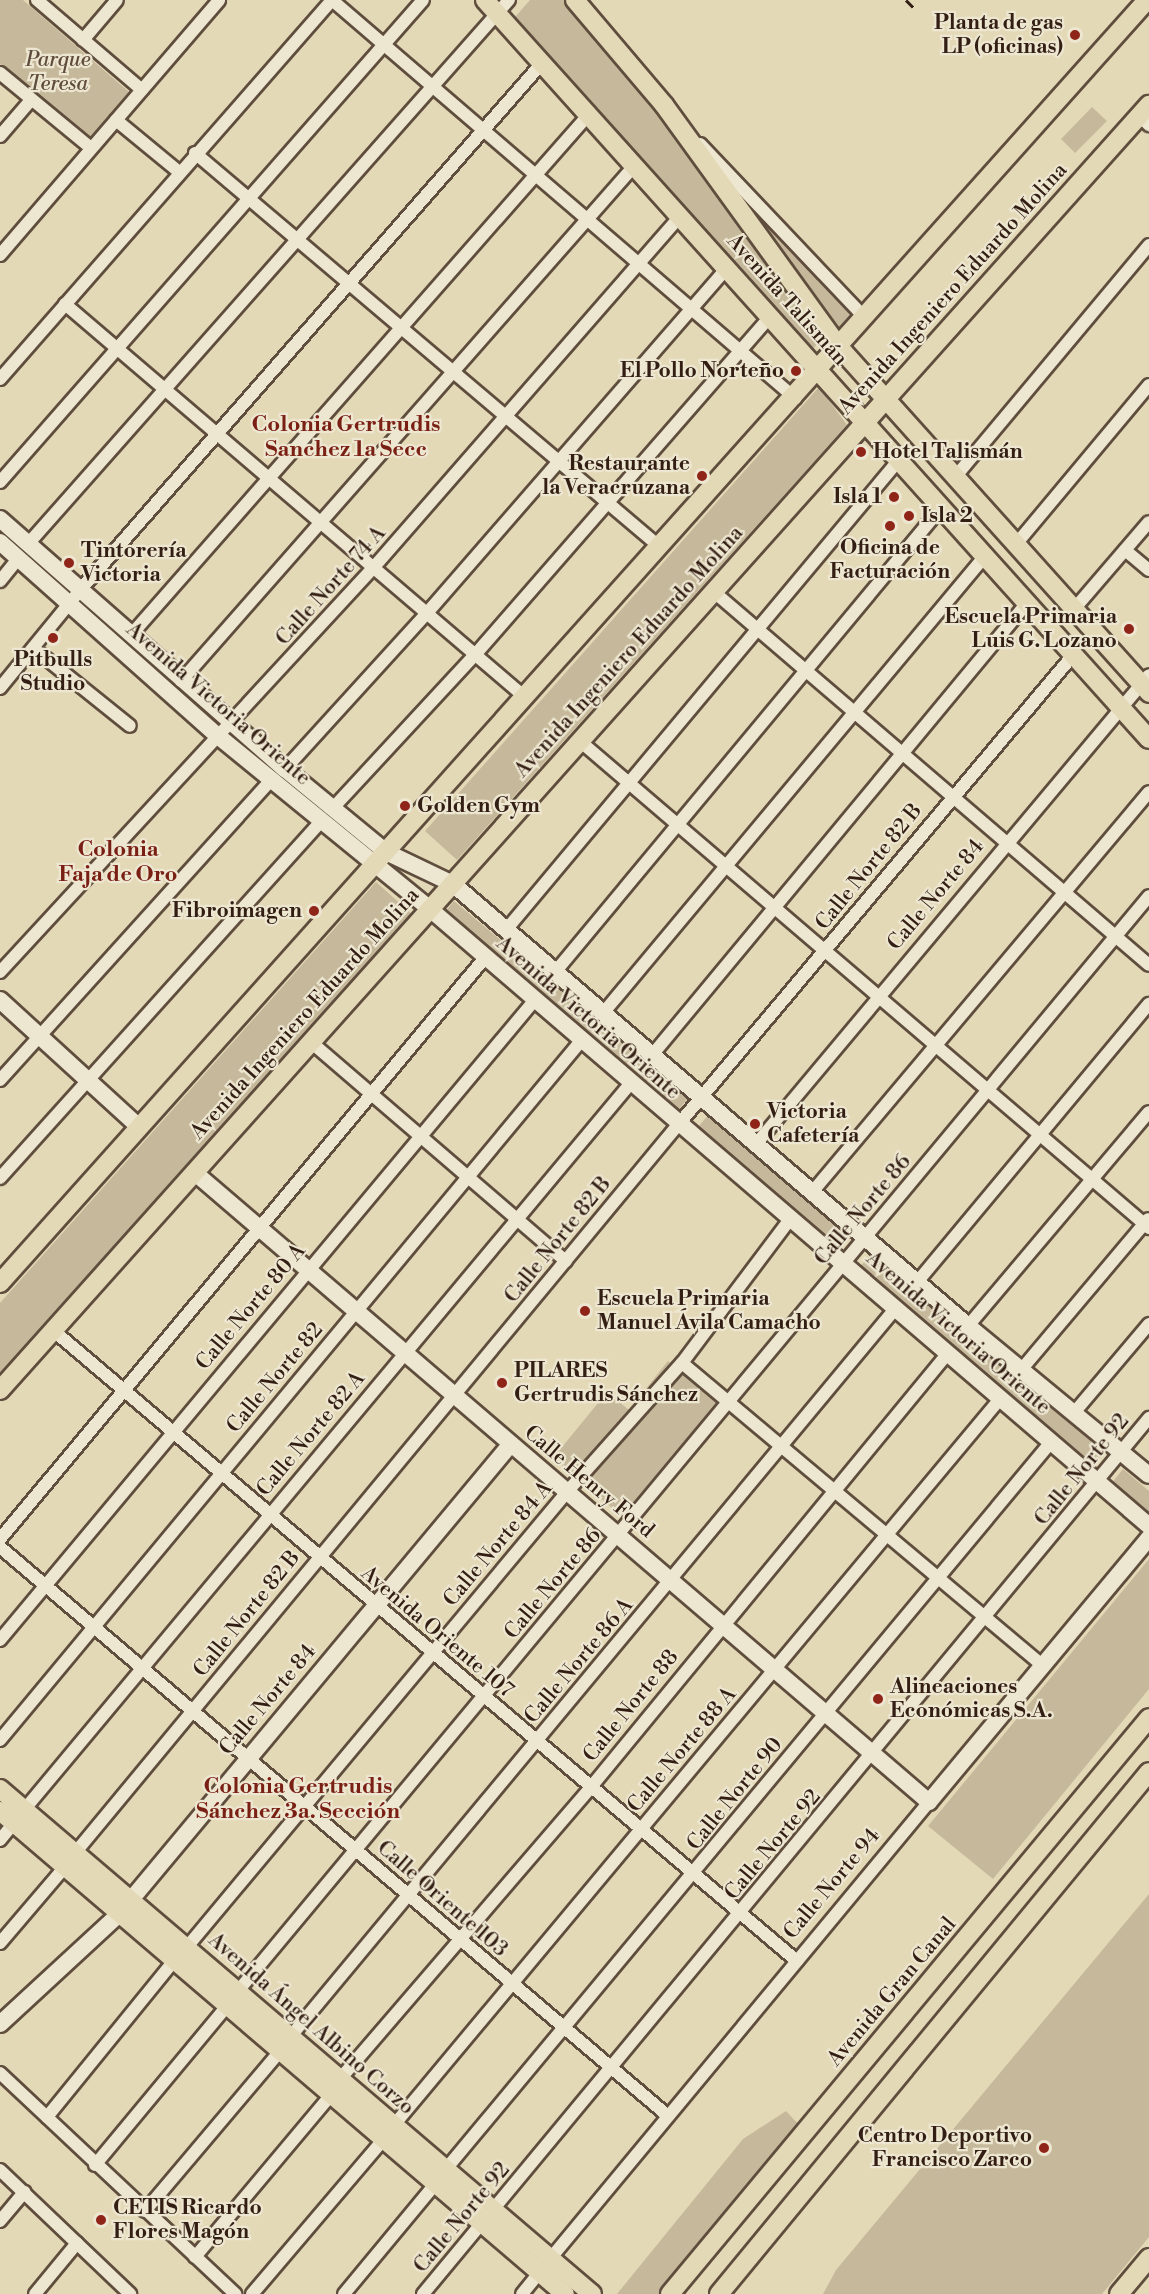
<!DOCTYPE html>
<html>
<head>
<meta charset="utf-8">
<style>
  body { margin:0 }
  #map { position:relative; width:1149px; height:2294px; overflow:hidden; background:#e4d9b7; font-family:"Libre Bodoni",serif }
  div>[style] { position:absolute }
  .green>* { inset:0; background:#c6b99b }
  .roads { filter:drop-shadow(2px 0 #5f4d3d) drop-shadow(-2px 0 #5f4d3d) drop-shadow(0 2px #5f4d3d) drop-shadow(0 -2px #5f4d3d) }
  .street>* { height:12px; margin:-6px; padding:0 6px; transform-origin:6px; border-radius:6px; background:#ede6d0 }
  .secondary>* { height:16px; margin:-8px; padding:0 8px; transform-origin:8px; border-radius:8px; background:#ede6d0 }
  .primary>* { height:18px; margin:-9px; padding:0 9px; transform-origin:9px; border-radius:9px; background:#e4d9b7 }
  .rail>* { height:3px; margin-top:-1.5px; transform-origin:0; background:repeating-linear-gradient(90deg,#331e14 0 10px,transparent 0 20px) }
  .dots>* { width:16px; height:16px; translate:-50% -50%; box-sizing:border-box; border:3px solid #ede6d0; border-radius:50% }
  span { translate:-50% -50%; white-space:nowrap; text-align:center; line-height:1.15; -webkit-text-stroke:4.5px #ede6d0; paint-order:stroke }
  .poi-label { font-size:21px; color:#331e14; font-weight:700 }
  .right { translate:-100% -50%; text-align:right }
  .left { translate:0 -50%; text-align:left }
  .park-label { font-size:21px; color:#5f4c3c; font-style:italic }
  .street-label { font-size:21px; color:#331e14 }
  .neighbourhood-label { font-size:22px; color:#7a1f14; font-weight:700 }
</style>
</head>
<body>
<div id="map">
  <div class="green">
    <div style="clip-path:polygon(0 0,23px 0,129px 92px,88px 140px,0 64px)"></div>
    <div style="clip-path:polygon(530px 0,564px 0,645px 95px,821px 340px,810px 352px,723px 249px,516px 24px,516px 16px)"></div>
    <div style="clip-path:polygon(1092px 107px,1107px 121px,1075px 153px,1061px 139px)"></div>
    <div style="clip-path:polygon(752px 201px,855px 313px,840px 330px,752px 210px)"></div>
    <div style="clip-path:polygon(819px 387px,847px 425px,457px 860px,425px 831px)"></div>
    <div style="clip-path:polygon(376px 882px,413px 915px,0 1377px,0 1303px)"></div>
    <div style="clip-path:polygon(454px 901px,689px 1097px,675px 1114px,441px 917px)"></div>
    <div style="clip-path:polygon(708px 1115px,852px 1236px,838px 1252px,695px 1131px)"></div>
    <div style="clip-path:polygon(872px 1253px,1105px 1452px,1091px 1468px,858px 1269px)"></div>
    <div style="clip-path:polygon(668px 1361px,720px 1403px,625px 1519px,553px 1458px,607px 1392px,629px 1410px)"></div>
    <div style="clip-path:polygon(1123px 1469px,1149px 1491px,1149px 1515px,1111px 1484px)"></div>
    <div style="clip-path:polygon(1149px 1559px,1149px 1689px,993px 1879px,928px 1826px)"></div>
    <div style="clip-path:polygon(1149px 1894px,1149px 2237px,1102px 2294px,823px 2294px,836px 2270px)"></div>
    <div style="clip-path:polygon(786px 2111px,801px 2127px,661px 2294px,617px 2294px,743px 2139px)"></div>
  </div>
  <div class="roads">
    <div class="street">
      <div style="left:37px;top:0;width:138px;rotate:40.6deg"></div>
      <div style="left:332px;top:0;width:611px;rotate:40.68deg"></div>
      <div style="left:83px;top:40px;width:52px;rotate:-49.6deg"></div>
      <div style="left:0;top:73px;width:118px;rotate:39.5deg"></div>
      <div style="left:1140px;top:116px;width:13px;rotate:45deg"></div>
      <div style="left:116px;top:120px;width:82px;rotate:39.5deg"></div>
      <div style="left:0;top:136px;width:48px;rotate:-49.3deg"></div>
      <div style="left:700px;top:144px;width:238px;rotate:46.5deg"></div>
      <div style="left:195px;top:153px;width:609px;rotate:40.28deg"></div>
      <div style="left:0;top:255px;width:336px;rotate:-49.3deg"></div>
      <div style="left:65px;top:304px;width:606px;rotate:40.52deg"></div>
      <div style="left:0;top:379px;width:504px;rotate:-48.78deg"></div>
      <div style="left:956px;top:476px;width:301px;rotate:-50.1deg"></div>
      <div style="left:0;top:482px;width:641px;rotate:-48.73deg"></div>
      <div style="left:1017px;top:543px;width:206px;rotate:-50.1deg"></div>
      <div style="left:28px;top:544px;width:726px;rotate:-48.52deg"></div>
      <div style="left:1125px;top:550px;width:31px;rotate:40deg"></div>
      <div style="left:0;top:581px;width:28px;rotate:-51deg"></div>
      <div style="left:713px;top:591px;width:574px;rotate:40.62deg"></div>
      <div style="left:1075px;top:608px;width:113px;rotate:-49.3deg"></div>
      <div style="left:131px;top:635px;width:695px;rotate:-48.67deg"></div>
      <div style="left:33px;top:648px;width:124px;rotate:38.8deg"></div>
      <div style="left:181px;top:681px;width:687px;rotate:-48.66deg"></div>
      <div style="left:0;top:688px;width:128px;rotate:-50.7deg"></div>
      <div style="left:81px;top:589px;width:701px;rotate:-48.76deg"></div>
      <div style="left:581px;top:742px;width:748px;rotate:40.55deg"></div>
      <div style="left:285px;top:769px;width:211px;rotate:-47.7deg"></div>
      <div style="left:427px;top:613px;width:459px;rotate:-49deg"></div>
      <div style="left:333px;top:808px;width:207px;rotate:-47.2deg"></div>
      <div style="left:474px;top:656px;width:450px;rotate:-48.9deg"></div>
      <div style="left:506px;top:930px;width:611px;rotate:-50.11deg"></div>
      <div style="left:556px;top:971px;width:602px;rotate:-50.26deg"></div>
      <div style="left:0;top:972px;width:551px;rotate:-47.28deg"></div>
      <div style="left:374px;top:567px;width:466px;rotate:-48.9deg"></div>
      <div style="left:604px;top:1012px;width:594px;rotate:-50.12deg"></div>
      <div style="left:311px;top:1042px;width:336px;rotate:40.7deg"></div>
      <div style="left:653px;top:1054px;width:586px;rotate:-50.33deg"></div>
      <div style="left:0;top:1080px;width:404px;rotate:-47.9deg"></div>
      <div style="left:757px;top:1143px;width:610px;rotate:-50.05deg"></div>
      <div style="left:0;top:1178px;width:479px;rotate:-48deg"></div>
      <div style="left:814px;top:1190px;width:520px;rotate:-49.91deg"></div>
      <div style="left:918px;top:1281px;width:361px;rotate:-50.2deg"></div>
      <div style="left:968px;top:1326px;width:280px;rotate:-49.8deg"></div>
      <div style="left:54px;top:1331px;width:974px;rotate:40.3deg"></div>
      <div style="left:682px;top:1363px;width:470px;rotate:40deg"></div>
      <div style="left:1021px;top:1370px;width:197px;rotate:-49.9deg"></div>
      <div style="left:1073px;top:1414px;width:118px;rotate:-49.8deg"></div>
      <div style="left:0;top:1539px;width:755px;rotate:-50.16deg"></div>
      <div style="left:0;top:1547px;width:877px;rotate:40.42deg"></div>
      <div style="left:0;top:1640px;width:833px;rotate:-50.12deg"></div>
      <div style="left:0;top:1740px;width:909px;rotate:-50.27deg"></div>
      <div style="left:24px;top:1810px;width:946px;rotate:-50.15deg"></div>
      <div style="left:0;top:1840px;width:22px;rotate:-51deg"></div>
      <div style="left:75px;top:1853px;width:945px;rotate:-50.37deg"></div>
      <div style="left:678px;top:1125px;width:615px;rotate:-49.94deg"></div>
      <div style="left:0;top:1943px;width:100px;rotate:-49.5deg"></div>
      <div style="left:187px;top:1947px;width:591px;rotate:-50.14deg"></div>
      <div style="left:566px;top:1493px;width:174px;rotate:-48.3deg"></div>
      <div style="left:682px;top:1363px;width:180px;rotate:-53.1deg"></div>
      <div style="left:238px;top:1991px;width:1424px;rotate:-50.24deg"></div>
      <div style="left:291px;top:2036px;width:945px;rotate:-50.28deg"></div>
      <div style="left:0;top:2073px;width:323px;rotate:43.2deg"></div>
      <div style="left:340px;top:2079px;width:385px;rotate:-49.3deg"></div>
      <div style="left:591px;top:1787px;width:562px;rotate:-50.56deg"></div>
      <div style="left:47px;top:2117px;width:201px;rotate:-50.9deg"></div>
      <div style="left:394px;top:2125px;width:946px;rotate:-50.15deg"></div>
      <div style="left:95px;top:2165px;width:207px;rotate:-50.3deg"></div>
      <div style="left:446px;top:2169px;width:946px;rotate:-50.23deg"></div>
      <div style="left:0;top:2170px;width:180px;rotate:43.6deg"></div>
      <div style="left:145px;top:2211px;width:209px;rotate:-49.8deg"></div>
      <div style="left:0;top:2221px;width:38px;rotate:-50deg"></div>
      <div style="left:195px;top:2257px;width:212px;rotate:-50deg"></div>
      <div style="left:550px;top:2259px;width:594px;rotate:-50.33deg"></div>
      <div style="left:35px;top:2294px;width:66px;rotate:-50.5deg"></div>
      <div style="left:252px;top:2294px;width:204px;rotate:-49.6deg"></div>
      <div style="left:344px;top:2294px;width:144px;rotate:-50.3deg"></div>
      <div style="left:423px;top:2294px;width:1138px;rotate:-50.35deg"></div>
      <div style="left:522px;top:2294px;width:28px;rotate:-51deg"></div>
    </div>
    <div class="secondary">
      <div style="left:0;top:519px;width:379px;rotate:41.3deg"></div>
      <div style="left:285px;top:769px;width:131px;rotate:39.4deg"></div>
      <div style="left:386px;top:852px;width:74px;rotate:25.5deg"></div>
      <div style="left:453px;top:884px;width:679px;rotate:40.64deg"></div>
      <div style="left:968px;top:1326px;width:234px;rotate:39.5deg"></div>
      <div style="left:0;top:542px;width:292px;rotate:41.7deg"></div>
      <div style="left:218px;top:736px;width:274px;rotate:39.2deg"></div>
      <div style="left:430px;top:909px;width:947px;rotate:40.63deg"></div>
      <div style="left:0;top:1000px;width:187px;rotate:42.4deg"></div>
      <div style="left:194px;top:1172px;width:968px;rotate:40.6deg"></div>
      <div style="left:929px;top:1802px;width:344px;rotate:-50.2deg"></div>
      <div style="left:0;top:2024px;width:162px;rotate:-42.7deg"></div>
      <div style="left:119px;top:1914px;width:611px;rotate:-50.18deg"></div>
    </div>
    <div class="primary">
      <div style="left:485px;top:0;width:993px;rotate:48.06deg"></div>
      <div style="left:575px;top:0;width:138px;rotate:49.7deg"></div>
      <div style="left:664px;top:105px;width:299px;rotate:54.1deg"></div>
      <div style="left:839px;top:347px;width:465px;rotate:48.1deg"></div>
      <div style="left:0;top:1283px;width:1721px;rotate:-48.2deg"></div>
      <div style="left:0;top:1390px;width:1724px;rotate:-48.2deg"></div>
      <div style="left:0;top:1789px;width:778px;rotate:40.47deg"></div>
      <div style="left:0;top:1811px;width:743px;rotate:40.53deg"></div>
      <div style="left:670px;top:2294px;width:749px;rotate:-50.25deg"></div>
      <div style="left:719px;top:2294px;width:676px;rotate:-50.52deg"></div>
      <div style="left:1119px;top:2294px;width:47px;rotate:-50.2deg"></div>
    </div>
  </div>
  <div class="rail">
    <div style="left:906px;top:0;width:11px;rotate:45deg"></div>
  </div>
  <div class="dots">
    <div style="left:1075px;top:35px;background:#8f2418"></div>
    <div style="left:796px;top:371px;background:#8f2418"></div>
    <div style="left:861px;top:452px;background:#8f2418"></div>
    <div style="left:702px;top:476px;background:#8f2418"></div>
    <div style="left:894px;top:497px;background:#8f2418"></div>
    <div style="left:909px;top:516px;background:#8f2418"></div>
    <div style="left:890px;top:526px;background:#8f2418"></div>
    <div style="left:69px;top:563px;background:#8f2418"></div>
    <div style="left:1129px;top:629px;background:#8f2418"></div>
    <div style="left:53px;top:638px;background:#8f2418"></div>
    <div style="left:405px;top:806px;background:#8f2418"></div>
    <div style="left:314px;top:911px;background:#8f2418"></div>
    <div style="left:755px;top:1124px;background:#8f2418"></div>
    <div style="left:585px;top:1311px;background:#8f2418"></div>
    <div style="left:502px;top:1383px;background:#8f2418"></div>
    <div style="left:878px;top:1699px;background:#8f2418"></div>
    <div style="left:1044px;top:2148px;background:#8f2418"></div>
    <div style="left:101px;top:2220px;background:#8f2418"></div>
  </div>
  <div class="poi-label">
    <span class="right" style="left:1063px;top:35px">Planta de gas<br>LP (oficinas)</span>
    <span class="right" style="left:784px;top:371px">El Pollo Norteño</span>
    <span class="left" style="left:873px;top:452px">Hotel Talismán</span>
    <span class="right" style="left:690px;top:476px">Restaurante<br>la Veracruzana</span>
    <span class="right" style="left:882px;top:497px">Isla 1</span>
    <span class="left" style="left:921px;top:516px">Isla 2</span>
    <span style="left:890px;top:560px">Oficina de<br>Facturación</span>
    <span class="left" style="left:81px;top:563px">Tintorería<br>Victoria</span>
    <span class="right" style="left:1117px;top:629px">Escuela Primaria<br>Luis G. Lozano</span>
    <span style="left:53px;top:672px">Pitbulls<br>Studio</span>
    <span class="left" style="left:417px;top:806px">Golden Gym</span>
    <span class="right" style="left:302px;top:911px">Fibroimagen</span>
    <span class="left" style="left:767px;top:1124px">Victoria<br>Cafetería</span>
    <span class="left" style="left:597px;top:1311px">Escuela Primaria<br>Manuel Ávila Camacho</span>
    <span class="left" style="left:514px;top:1383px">PILARES<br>Gertrudis Sánchez</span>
    <span class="left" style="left:890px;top:1699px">Alineaciones<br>Económicas S.A.</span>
    <span class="right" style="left:1032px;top:2148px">Centro Deportivo<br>Francisco Zarco</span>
    <span class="left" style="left:113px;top:2220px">CETIS Ricardo<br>Flores Magón</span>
  </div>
  <div class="park-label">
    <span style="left:58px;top:72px">Parque<br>Teresa</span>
  </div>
  <div class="street-label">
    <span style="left:953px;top:289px;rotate:-48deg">Avenida Ingeniero Eduardo Molina</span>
    <span style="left:787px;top:300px;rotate:48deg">Avenida Talismán</span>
    <span style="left:331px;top:586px;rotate:-48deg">Calle Norte 74 A</span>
    <span style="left:629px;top:652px;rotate:-48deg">Avenida Ingeniero Eduardo Molina</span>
    <span style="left:218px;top:704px;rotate:41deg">Avenida Victoria Oriente</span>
    <span style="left:869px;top:867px;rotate:-51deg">Calle Norte 82 B</span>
    <span style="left:936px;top:895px;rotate:-50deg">Calle Norte 84</span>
    <span style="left:305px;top:1014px;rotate:-48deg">Avenida Ingeniero Eduardo Molina</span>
    <span style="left:588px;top:1018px;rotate:41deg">Avenida Victoria Oriente</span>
    <span style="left:863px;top:1210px;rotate:-50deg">Calle Norte 86</span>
    <span style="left:558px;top:1240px;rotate:-51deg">Calle Norte 82 B</span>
    <span style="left:251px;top:1307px;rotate:-50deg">Calle Norte 80 A</span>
    <span style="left:958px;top:1333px;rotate:41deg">Avenida Victoria Oriente</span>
    <span style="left:275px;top:1378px;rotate:-50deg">Calle Norte 82</span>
    <span style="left:311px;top:1434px;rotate:-50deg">Calle Norte 82 A</span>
    <span style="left:1082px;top:1470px;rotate:-51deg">Calle Norte 92</span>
    <span style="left:589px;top:1482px;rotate:40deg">Calle Henry Ford</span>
    <span style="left:498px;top:1544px;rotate:-50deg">Calle Norte 84 A</span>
    <span style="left:553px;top:1584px;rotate:-50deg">Calle Norte 86</span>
    <span style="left:247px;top:1614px;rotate:-51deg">Calle Norte 82 B</span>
    <span style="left:437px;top:1632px;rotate:40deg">Avenida Oriente 107</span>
    <span style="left:579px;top:1661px;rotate:-50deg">Calle Norte 86 A</span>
    <span style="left:268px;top:1700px;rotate:-50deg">Calle Norte 84</span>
    <span style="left:631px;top:1706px;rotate:-51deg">Calle Norte 88</span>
    <span style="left:682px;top:1750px;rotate:-50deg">Calle Norte 88 A</span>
    <span style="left:735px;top:1794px;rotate:-51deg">Calle Norte 90</span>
    <span style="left:773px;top:1845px;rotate:-50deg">Calle Norte 92</span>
    <span style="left:832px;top:1884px;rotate:-50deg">Calle Norte 94</span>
    <span style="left:442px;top:1899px;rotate:41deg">Calle Oriente 103</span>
    <span style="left:892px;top:1992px;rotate:-50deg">Avenida Gran Canal</span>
    <span style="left:311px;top:2024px;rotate:41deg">Avenida Ángel Albino Corzo</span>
    <span style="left:462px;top:2218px;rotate:-50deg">Calle Norte 92</span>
  </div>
  <div class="neighbourhood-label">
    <span style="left:346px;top:437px">Colonia Gertrudis<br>Sanchez 1a Secc</span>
    <span style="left:118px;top:862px">Colonia<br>Faja de Oro</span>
    <span style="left:298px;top:1799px">Colonia Gertrudis<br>Sánchez 3a. Sección</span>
  </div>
</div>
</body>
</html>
